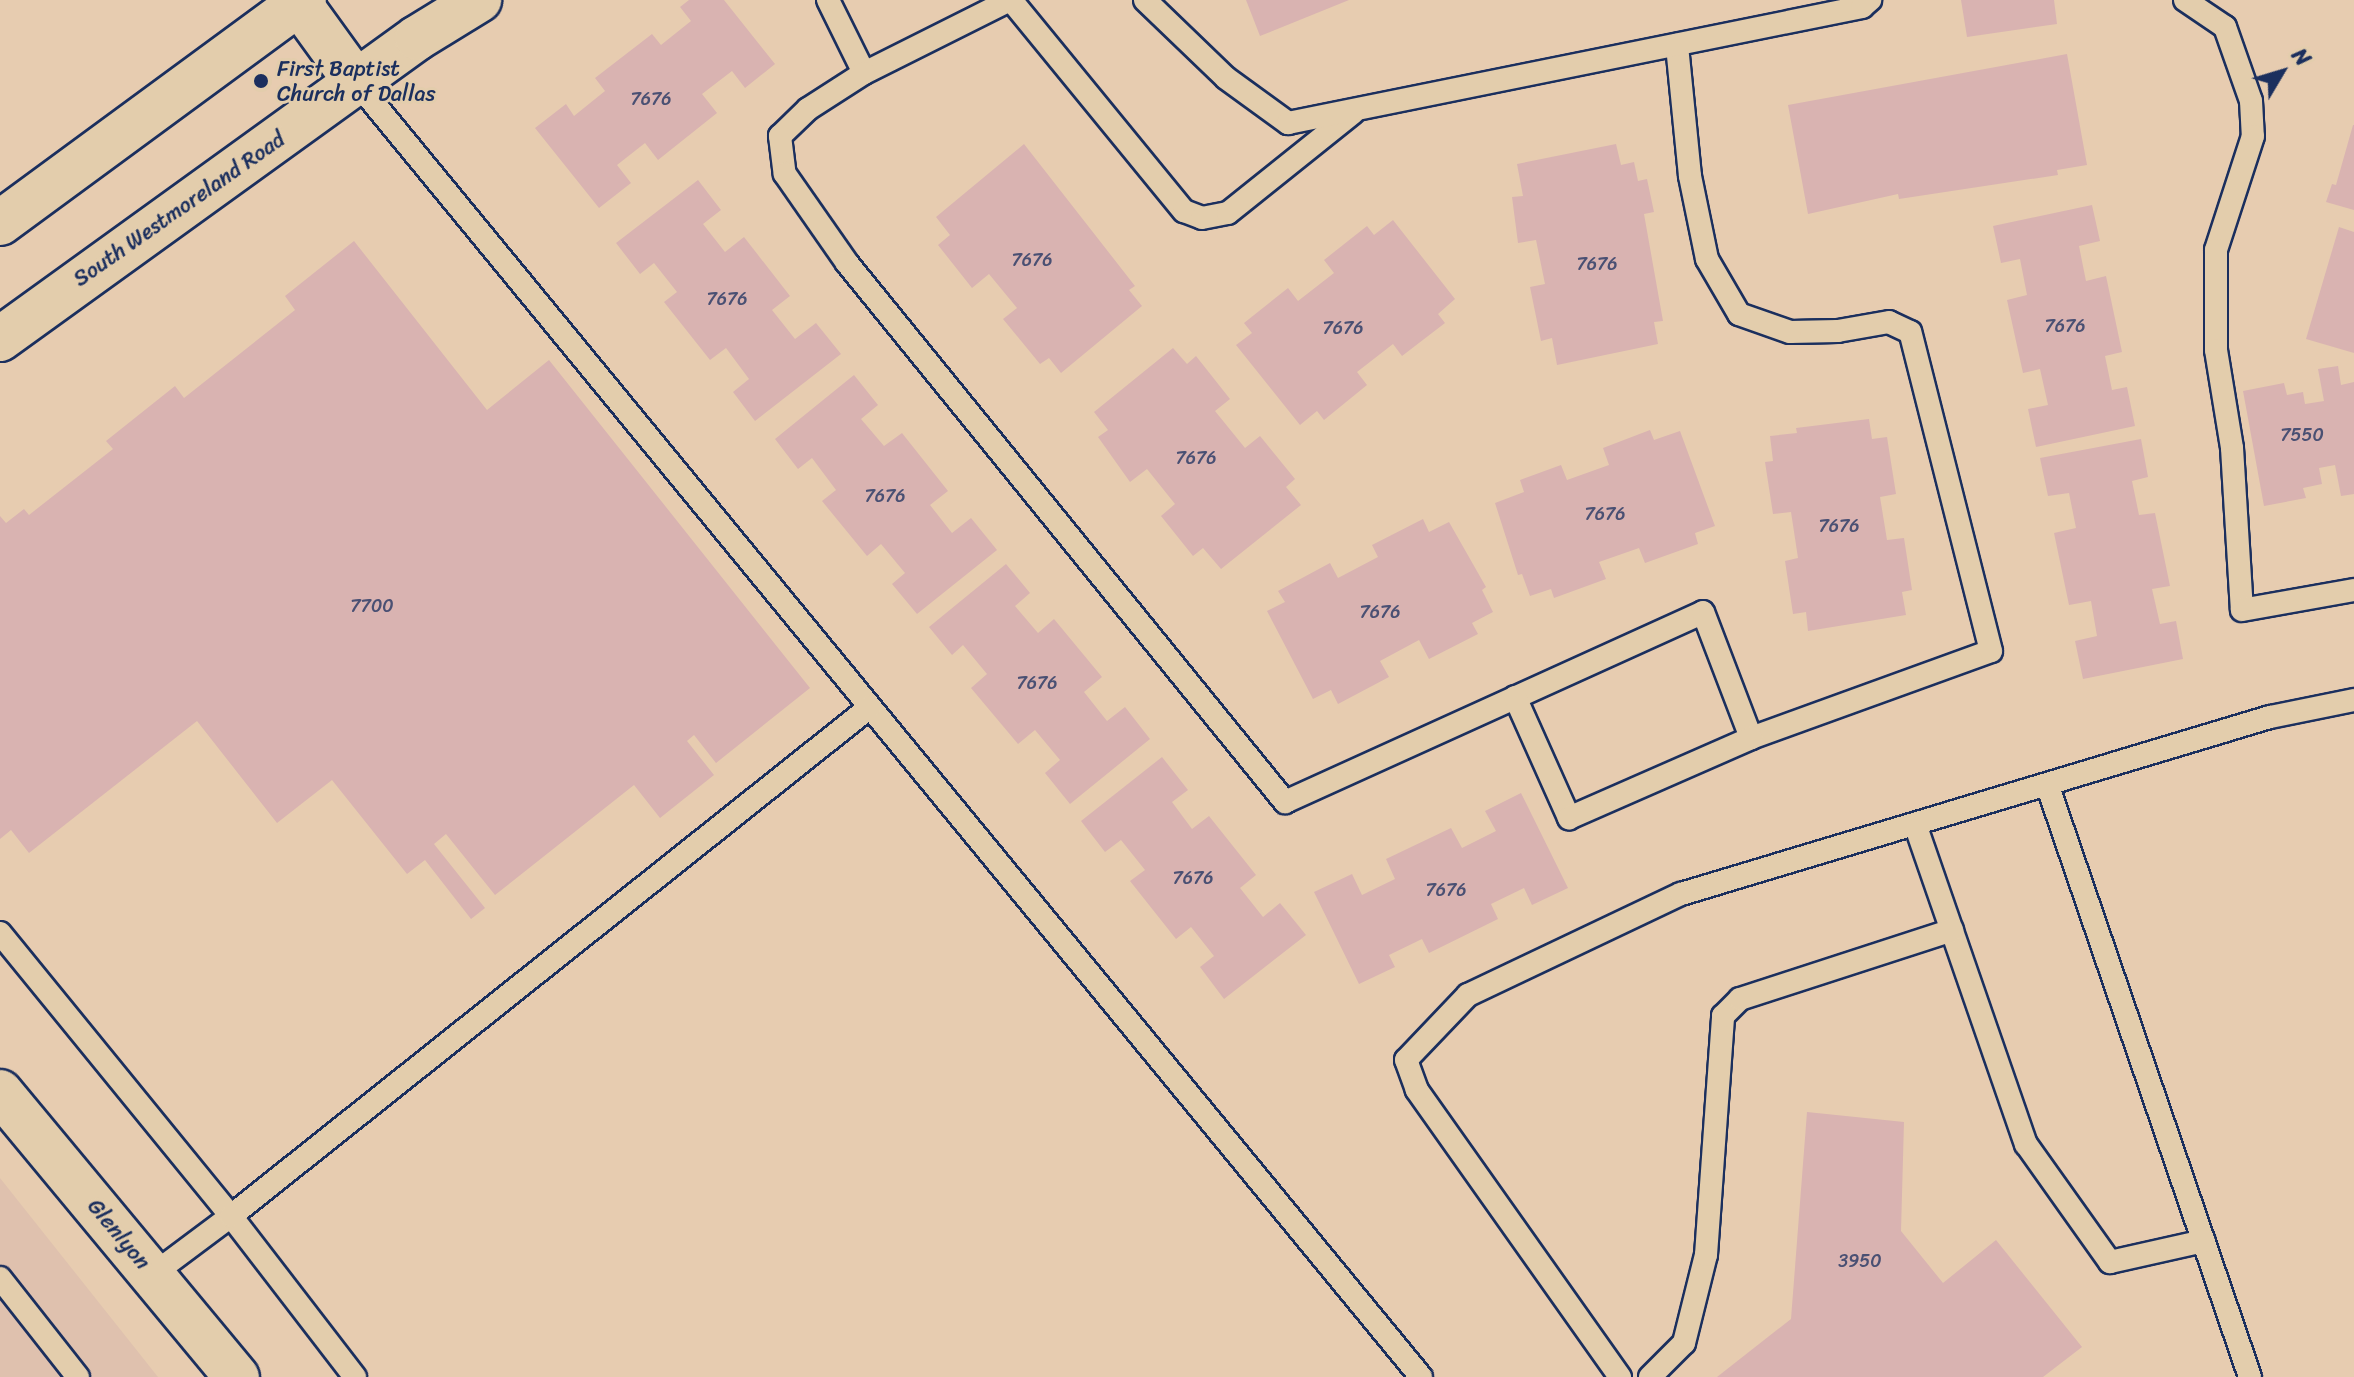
<!DOCTYPE html>
<html>
<head>
<meta charset="utf-8">
<style>
  body { margin:0 }
  #map { position:relative; width:2354px; height:1377px; overflow:hidden; background:#e7ccb0; font-family:Sriracha,sans-serif }
  div>[style] { position:absolute }
  .built>* { inset:0; background:#dfc1ae }
  .building>* { inset:0; background:#d9b3b1 }
  .roads { filter:drop-shadow(2px 0 #1b2f5e) drop-shadow(-2px 0 #1b2f5e) drop-shadow(0 2px #1b2f5e) drop-shadow(0 -2px #1b2f5e) }
  .lane>* { height:22px; margin:-11px; padding:0 11px; transform-origin:11px; border-radius:11px; background:#e3cdac }
  .street>* { height:44px; margin:-22px; padding:0 22px; transform-origin:22px; border-radius:22px; background:#e3cdac }
  .secondary>* { height:44px; margin:-22px; padding:0 22px; transform-origin:22px; border-radius:22px; background:#e3cdac }
  .dots>* { width:22px; height:22px; translate:-50% -50%; box-sizing:border-box; border:4px solid #e3cdac; border-radius:50% }
  span { translate:-50% -50%; white-space:nowrap; text-align:center; line-height:1.15; -webkit-text-stroke:6px #e3cdac; paint-order:stroke }
  .number-label { font-size:18px; color:#4a5073 }
  .number-label span { -webkit-text-stroke-width:0 }
  .poi-label { font-size:22px; color:#1b2f5e }
  .left { translate:0 -50%; text-align:left }
  .street-label { font-size:22px; color:#1b2f5e }
  .north { position:absolute; left:2242px; top:32px; width:80px; height:80px; -webkit-text-stroke:6px #e3cdac; paint-order:stroke; rotate:52deg; font-size:22px; font-weight:700; line-height:32px; text-align:center; color:#1b2f5e }
  .north::after { content:''; display:block; margin:auto; width:28px; height:36px; background:#1b2f5e; clip-path:polygon(50% 0,100% 100%,50% 72%,0 100%) }
</style>
</head>
<body>
<div id="map">
  <div class="built">
    <div style="clip-path:polygon(0 1178px,158px 1377px,0 1377px)"></div>
  </div>
  <div class="building">
    <div style="clip-path:polygon(689px 0,724px 0,775px 64px,745px 88px,732px 71px,702px 94px,717px 113px,658px 160px,645px 143px,617px 165px,631px 183px,599px 208px,535px 128px,566px 104px,574px 116px,605px 91px,595px 78px,652px 34px,661px 45px,691px 21px,680px 7px)"></div>
    <div style="clip-path:polygon(1246px 0,1349px 0,1260px 36px)"></div>
    <div style="clip-path:polygon(1961px 0,2054px 0,2057px 24px,1967px 37px)"></div>
    <div style="clip-path:polygon(2067px 54px,2087px 165px,2057px 170px,2058px 175px,1899px 199px,1898px 194px,1808px 214px,1788px 105px)"></div>
    <div style="clip-path:polygon(2353px 125px,2354px 125px,2354px 210px,2326px 202px,2332px 184px,2336px 185px)"></div>
    <div style="clip-path:polygon(1024px 144px,1135px 286px,1129px 290px,1142px 306px,1061px 373px,1049px 358px,1040px 364px,1003px 319px,1017px 308px,989px 274px,972px 288px,938px 245px,950px 235px,936px 217px)"></div>
    <div style="clip-path:polygon(1616px 144px,1621px 165px,1634px 162px,1638px 181px,1647px 179px,1654px 212px,1644px 214px,1663px 321px,1654px 322px,1658px 344px,1557px 365px,1552px 338px,1541px 341px,1530px 287px,1545px 284px,1536px 240px,1518px 243px,1512px 197px,1523px 196px,1517px 164px)"></div>
    <div style="clip-path:polygon(698px 180px,721px 210px,703px 224px,725px 252px,744px 237px,790px 296px,772px 310px,795px 339px,816px 323px,841px 354px,755px 421px,733px 392px,749px 379px,726px 348px,710px 360px,664px 302px,677px 292px,654px 263px,640px 274px,616px 243px)"></div>
    <div style="clip-path:polygon(2092px 205px,2100px 241px,2079px 246px,2086px 281px,2106px 276px,2122px 352px,2105px 356px,2112px 390px,2127px 387px,2135px 426px,2036px 447px,2028px 409px,2048px 405px,2040px 369px,2023px 373px,2007px 300px,2027px 295px,2020px 259px,2001px 263px,1993px 226px)"></div>
    <div style="clip-path:polygon(1393px 220px,1455px 299px,1438px 314px,1445px 323px,1402px 356px,1393px 344px,1357px 372px,1367px 385px,1324px 420px,1317px 411px,1300px 425px,1236px 345px,1252px 333px,1244px 323px,1288px 288px,1298px 301px,1334px 273px,1324px 260px,1367px 226px,1374px 235px)"></div>
    <div style="clip-path:polygon(2339px 227px,2354px 232px,2354px 353px,2306px 339px)"></div>
    <div style="clip-path:polygon(354px 241px,487px 410px,549px 360px,810px 688px,716px 763px,694px 735px,687px 741px,714px 775px,660px 818px,634px 785px,495px 895px,446px 834px,434px 844px,485px 908px,471px 919px,425px 860px,407px 874px,332px 780px,277px 823px,197px 721px,29px 853px,11px 830px,0 839px,0 516px,6px 523px,24px 509px,29px 515px,113px 449px,106px 441px,175px 386px,184px 398px,295px 310px,285px 296px)"></div>
    <div style="clip-path:polygon(1173px 348px,1187px 364px,1196px 356px,1230px 399px,1215px 411px,1245px 448px,1260px 436px,1295px 479px,1286px 487px,1301px 505px,1221px 569px,1203px 548px,1193px 556px,1161px 516px,1175px 504px,1147px 469px,1130px 482px,1098px 437px,1108px 430px,1094px 412px)"></div>
    <div style="clip-path:polygon(2338px 366px,2341px 385px,2354px 382px,2354px 494px,2341px 496px,2335px 465px,2319px 468px,2322px 484px,2303px 488px,2306px 498px,2264px 506px,2243px 391px,2284px 383px,2287px 395px,2303px 392px,2305px 404px,2324px 401px,2318px 369px)"></div>
    <div style="clip-path:polygon(854px 375px,878px 405px,861px 419px,884px 446px,902px 433px,948px 491px,930px 505px,952px 533px,971px 518px,997px 550px,917px 614px,892px 584px,905px 573px,881px 544px,867px 556px,822px 501px,836px 490px,812px 458px,798px 469px,775px 439px)"></div>
    <div style="clip-path:polygon(1869px 419px,1872px 439px,1887px 437px,1896px 494px,1880px 497px,1887px 540px,1904px 538px,1912px 590px,1902px 592px,1906px 615px,1808px 631px,1806px 612px,1793px 614px,1785px 561px,1798px 558px,1791px 512px,1773px 514px,1765px 462px,1773px 461px,1770px 436px,1797px 433px,1796px 428px)"></div>
    <div style="clip-path:polygon(1650px 430px,1654px 440px,1680px 431px,1715px 526px,1695px 533px,1698px 544px,1645px 563px,1639px 548px,1599px 562px,1606px 579px,1554px 598px,1551px 589px,1530px 596px,1522px 574px,1518px 575px,1495px 503px,1524px 492px,1520px 480px,1561px 465px,1567px 480px,1609px 465px,1603px 448px)"></div>
    <div style="clip-path:polygon(2141px 439px,2148px 477px,2132px 481px,2139px 515px,2155px 513px,2170px 586px,2152px 589px,2160px 624px,2176px 621px,2183px 659px,2083px 679px,2075px 641px,2097px 636px,2091px 601px,2069px 605px,2054px 533px,2076px 528px,2069px 493px,2048px 496px,2040px 458px)"></div>
    <div style="clip-path:polygon(1423px 519px,1429px 532px,1449px 522px,1486px 587px,1482px 590px,1493px 612px,1472px 623px,1478px 634px,1429px 659px,1419px 640px,1380px 661px,1389px 677px,1338px 704px,1331px 690px,1313px 699px,1267px 611px,1285px 602px,1278px 591px,1330px 563px,1338px 578px,1378px 557px,1372px 545px)"></div>
    <div style="clip-path:polygon(1006px 564px,1030px 593px,1015px 606px,1038px 633px,1054px 619px,1102px 677px,1084px 692px,1107px 721px,1125px 707px,1150px 739px,1070px 804px,1045px 773px,1060px 760px,1035px 730px,1018px 744px,971px 688px,987px 674px,963px 645px,952px 655px,929px 627px)"></div>
    <div style="clip-path:polygon(1162px 757px,1188px 790px,1172px 802px,1192px 829px,1209px 816px,1256px 875px,1240px 888px,1263px 917px,1280px 903px,1306px 935px,1224px 999px,1200px 967px,1214px 956px,1191px 927px,1176px 939px,1130px 881px,1145px 870px,1121px 840px,1105px 852px,1081px 821px)"></div>
    <div style="clip-path:polygon(1521px 793px,1568px 888px,1532px 905px,1524px 888px,1491px 904px,1498px 919px,1429px 953px,1422px 939px,1389px 955px,1395px 967px,1359px 984px,1314px 892px,1352px 874px,1362px 895px,1395px 879px,1386px 859px,1451px 828px,1462px 848px,1496px 831px,1485px 811px)"></div>
    <div style="clip-path:polygon(1807px 1112px,1904px 1122px,1901px 1231px,1943px 1283px,1996px 1240px,2082px 1347px,2043px 1377px,1717px 1377px,1791px 1319px)"></div>
  </div>
  <div class="roads">
    <div class="lane">
      <div style="left:828px;top:0;width:81px;rotate:63.7deg"></div>
      <div style="left:1010px;top:0;width:163px;rotate:153.4deg"></div>
      <div style="left:864px;top:73px;width:67px;rotate:147.3deg"></div>
      <div style="left:808px;top:109px;width:39px;rotate:136deg"></div>
      <div style="left:780px;top:136px;width:38px;rotate:83deg"></div>
      <div style="left:785px;top:174px;width:108px;rotate:55.1deg"></div>
      <div style="left:847px;top:263px;width:695px;rotate:50.9deg"></div>
      <div style="left:1285px;top:802px;width:459px;rotate:-24.4deg"></div>
      <div style="left:1703px;top:612px;width:135px;rotate:69.1deg"></div>
      <div style="left:1751px;top:738px;width:255px;rotate:-19.9deg"></div>
      <div style="left:1991px;top:651px;width:329px;rotate:-104.2deg"></div>
      <div style="left:1910px;top:332px;width:23px;rotate:-155deg"></div>
      <div style="left:1889px;top:322px;width:52px;rotate:170deg"></div>
      <div style="left:1838px;top:331px;width:48px;rotate:178.8deg"></div>
      <div style="left:1790px;top:332px;width:54px;rotate:-160.6deg"></div>
      <div style="left:1739px;top:314px;width:64px;rotate:-120.2deg"></div>
      <div style="left:1707px;top:259px;width:85px;rotate:-101.6deg"></div>
      <div style="left:1690px;top:176px;width:132px;rotate:-95.7deg"></div>
      <div style="left:1011px;top:0;width:273px;rotate:50.7deg"></div>
      <div style="left:1184px;top:211px;width:19px;rotate:21deg"></div>
      <div style="left:1202px;top:218px;width:26px;rotate:-11deg"></div>
      <div style="left:1228px;top:213px;width:160px;rotate:-38.7deg"></div>
      <div style="left:1145px;top:0;width:112px;rotate:43.9deg"></div>
      <div style="left:1226px;top:78px;width:77px;rotate:36deg"></div>
      <div style="left:1288px;top:123px;width:586px;rotate:-11.43deg"></div>
      <div style="left:1862px;top:7px;width:11px;rotate:-41deg"></div>
      <div style="left:2185px;top:0;width:48px;rotate:34deg"></div>
      <div style="left:2225px;top:27px;width:78px;rotate:70.6deg"></div>
      <div style="left:2251px;top:101px;width:35px;rotate:87deg"></div>
      <div style="left:2253px;top:136px;width:120px;rotate:108deg"></div>
      <div style="left:2216px;top:250px;width:100px;rotate:90deg"></div>
      <div style="left:2216px;top:350px;width:99px;rotate:80.7deg"></div>
      <div style="left:2232px;top:448px;width:162px;rotate:86.5deg"></div>
      <div style="left:2242px;top:610px;width:114px;rotate:-10.1deg"></div>
      <div style="left:357px;top:83px;width:1675px;rotate:50.57deg"></div>
      <div style="left:1515px;top:697px;width:133px;rotate:65.9deg"></div>
      <div style="left:1569px;top:818px;width:199px;rotate:-23.7deg"></div>
      <div style="left:2047px;top:784px;width:627px;rotate:71.1deg"></div>
      <div style="left:1915px;top:824px;width:339px;rotate:70.9deg"></div>
      <div style="left:2026px;top:1144px;width:145px;rotate:54.6deg"></div>
      <div style="left:2110px;top:1262px;width:96px;rotate:-12.6deg"></div>
      <div style="left:0;top:933px;width:365px;rotate:50.8deg"></div>
      <div style="left:231px;top:1216px;width:99px;rotate:143.2deg"></div>
      <div style="left:0;top:1278px;width:126px;rotate:51.8deg"></div>
      <div style="left:355px;top:1377px;width:203px;rotate:-127.6deg"></div>
      <div style="left:231px;top:1216px;width:817px;rotate:-38.54deg"></div>
      <div style="left:1620px;top:1377px;width:352px;rotate:-125.3deg"></div>
      <div style="left:1417px;top:1090px;width:32px;rotate:-110deg"></div>
      <div style="left:1406px;top:1060px;width:90px;rotate:-46.4deg"></div>
      <div style="left:1468px;top:995px;width:236px;rotate:-25.4deg"></div>
      <div style="left:1681px;top:894px;width:615px;rotate:-16.73deg"></div>
      <div style="left:2270px;top:717px;width:86px;rotate:-11.4deg"></div>
      <div style="left:1650px;top:1377px;width:48px;rotate:-45deg"></div>
      <div style="left:1684px;top:1343px;width:91px;rotate:-76deg"></div>
      <div style="left:1706px;top:1255px;width:240px;rotate:-85.9deg"></div>
      <div style="left:1723px;top:1016px;width:24px;rotate:-45deg"></div>
      <div style="left:1740px;top:999px;width:223px;rotate:-18deg"></div>
    </div>
    <div class="street">
      <div style="left:0;top:1092px;width:371px;rotate:50.3deg"></div>
    </div>
    <div class="secondary">
      <div style="left:299px;top:3px;width:99px;rotate:54.1deg"></div>
      <div style="left:0;top:223px;width:377px;rotate:-36.3deg"></div>
      <div style="left:0;top:339px;width:514px;rotate:-35.82deg"></div>
      <div style="left:417px;top:38px;width:73px;rotate:-31.5deg"></div>
    </div>
  </div>
  <div class="dots">
    <div style="left:261px;top:81px;background:#1b2f5e"></div>
  </div>
  <div class="number-label">
    <span style="left:651px;top:99px">7676</span>
    <span style="left:1032px;top:260px">7676</span>
    <span style="left:1597px;top:264px">7676</span>
    <span style="left:727px;top:299px">7676</span>
    <span style="left:2065px;top:326px">7676</span>
    <span style="left:1343px;top:328px">7676</span>
    <span style="left:2302px;top:435px">7550</span>
    <span style="left:1196px;top:458px">7676</span>
    <span style="left:885px;top:496px">7676</span>
    <span style="left:1605px;top:514px">7676</span>
    <span style="left:1839px;top:526px">7676</span>
    <span style="left:372px;top:606px">7700</span>
    <span style="left:1380px;top:612px">7676</span>
    <span style="left:1037px;top:683px">7676</span>
    <span style="left:1193px;top:878px">7676</span>
    <span style="left:1446px;top:890px">7676</span>
    <span style="left:1860px;top:1261px">3950</span>
  </div>
  <div class="poi-label">
    <span class="left" style="left:277px;top:81px">First Baptist<br>Church of Dallas</span>
  </div>
  <div class="street-label">
    <span style="left:179px;top:209px;rotate:-35deg">South Westmoreland Road</span>
    <span style="left:119px;top:1234px;rotate:50deg">Glenlyon</span>
  </div>
  <div class="north">N</div>
</div>
</body>
</html>
